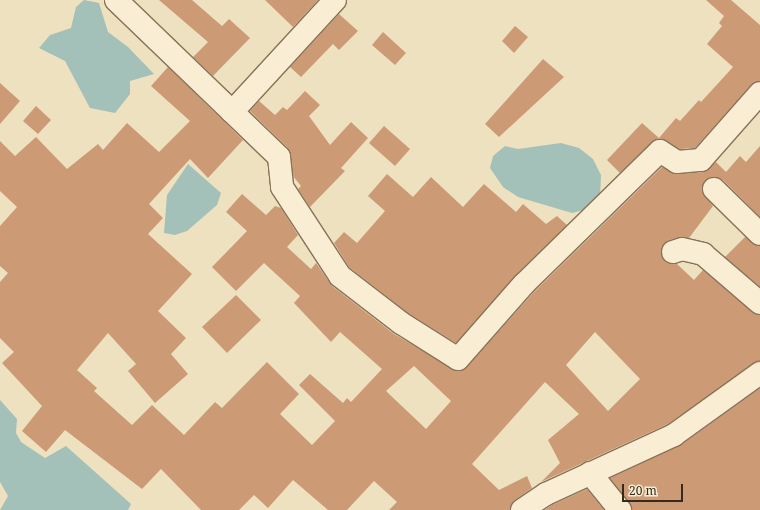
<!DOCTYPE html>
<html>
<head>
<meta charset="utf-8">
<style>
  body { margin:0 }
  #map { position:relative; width:760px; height:510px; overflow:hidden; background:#eee1c0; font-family:"Noto Serif",serif }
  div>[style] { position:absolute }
  .water>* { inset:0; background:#a3c1b8 }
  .building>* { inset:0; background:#cd9a76 }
  .roads { filter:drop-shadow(1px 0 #887258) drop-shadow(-1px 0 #887258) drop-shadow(0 1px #887258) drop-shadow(0 -1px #887258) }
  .minor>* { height:22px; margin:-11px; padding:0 11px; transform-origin:11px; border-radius:11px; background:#f9eed4 }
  span { translate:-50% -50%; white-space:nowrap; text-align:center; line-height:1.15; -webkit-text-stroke:3px #f6ebd0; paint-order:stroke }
  .scale { position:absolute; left:622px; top:484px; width:61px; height:18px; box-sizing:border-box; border:2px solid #372a1d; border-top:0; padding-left:5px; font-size:12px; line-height:14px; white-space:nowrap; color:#372a1d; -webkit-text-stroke:3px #f6ebd0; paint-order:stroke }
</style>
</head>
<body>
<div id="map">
  <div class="water">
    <div style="clip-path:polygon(84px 0,99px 3px,108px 32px,128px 47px,154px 74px,130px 81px,130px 94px,115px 113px,90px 108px,65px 61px,39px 48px,50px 35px,71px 28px,76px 7px)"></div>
    <div style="clip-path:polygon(561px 143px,579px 148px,593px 159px,601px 175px,600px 199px,584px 210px,572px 213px,518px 197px,503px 187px,490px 168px,493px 156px,505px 146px,518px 149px)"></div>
    <div style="clip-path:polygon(188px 164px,221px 193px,217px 205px,187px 231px,175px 235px,164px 233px,167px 195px)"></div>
    <div style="clip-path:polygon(0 400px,17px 419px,16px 433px,21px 442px,45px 458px,66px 446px,131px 504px,128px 510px,0 510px,8px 496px,0 482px)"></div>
  </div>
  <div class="building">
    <div style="clip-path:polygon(159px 0,192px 0,222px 26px,229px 19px,250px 38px,213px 76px,193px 57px,208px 42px)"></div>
    <div style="clip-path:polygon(265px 0,318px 0,293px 27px)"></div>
    <div style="clip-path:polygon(706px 0,731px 0,760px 25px,760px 81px,751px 85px,695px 148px,680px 149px,656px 139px,620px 173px,607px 160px,642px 123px,659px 138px,676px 118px,680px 121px,699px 100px,701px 102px,733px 67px,707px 44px,722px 26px,719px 23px,724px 16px)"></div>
    <div style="clip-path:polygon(339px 14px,358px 31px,339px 50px,333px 44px,301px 77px,290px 67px)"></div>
    <div style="clip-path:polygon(515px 26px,528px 37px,514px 53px,502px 41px)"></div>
    <div style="clip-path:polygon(383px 32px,406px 53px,395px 65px,372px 45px)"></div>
    <div style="clip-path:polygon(543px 59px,564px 77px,499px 137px,485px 124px)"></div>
    <div style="clip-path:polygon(evenodd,168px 67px,243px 140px,208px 178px,190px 159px,149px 204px,163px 218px,148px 234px,192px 274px,158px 311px,186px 338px,171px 354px,188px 374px,155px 403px,128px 371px,136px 364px,108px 333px,77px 370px,97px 388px,94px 391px,132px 425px,152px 405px,184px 435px,215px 402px,222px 408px,267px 362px,299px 394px,280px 414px,312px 445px,335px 421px,299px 385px,310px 374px,343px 403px,347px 398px,351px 402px,382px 369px,340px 332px,331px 342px,294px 303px,300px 296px,264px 263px,236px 291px,212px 267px,247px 231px,226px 212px,242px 194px,266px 215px,275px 206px,281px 208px,298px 235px,287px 247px,311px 269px,316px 263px,332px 286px,394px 334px,457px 371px,467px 367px,533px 293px,662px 167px,678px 174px,702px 172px,716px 162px,726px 172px,740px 156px,746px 162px,760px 146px,760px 217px,723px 180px,710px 177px,705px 181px,702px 192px,713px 206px,689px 238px,669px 240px,661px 250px,665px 262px,677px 264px,694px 280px,703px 270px,752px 312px,760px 315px,760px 361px,668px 424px,541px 482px,560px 463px,548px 440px,579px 414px,545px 382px,472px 464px,499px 490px,527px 476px,532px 488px,515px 500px,510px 510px,389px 510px,397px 502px,374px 481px,347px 510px,328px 510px,293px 480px,268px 508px,254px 495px,239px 510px,201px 510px,161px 469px,142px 489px,65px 430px,46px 452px,22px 431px,42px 406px,2px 363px,14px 352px,0 338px,0 282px,8px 273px,0 266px,0 226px,17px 207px,0 191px,0 141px,15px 156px,36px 137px,67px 169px,98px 144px,103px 150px,127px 123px,159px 152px,190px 121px,151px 86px,168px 67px,595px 332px,640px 379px,608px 411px,566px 365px,595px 332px,168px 67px,414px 366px,451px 401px,426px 429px,386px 391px,414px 366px)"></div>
    <div style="clip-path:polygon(0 83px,20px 101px,0 124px)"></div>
    <div style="clip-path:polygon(305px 91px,320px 105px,309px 116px,330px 145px,351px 122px,368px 138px,341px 168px,345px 171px,310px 207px,298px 189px,301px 186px,293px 176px,288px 148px,250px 111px,259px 101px,275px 115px,283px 107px,287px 110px)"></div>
    <div style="clip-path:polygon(36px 106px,51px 120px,38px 134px,23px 121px)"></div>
    <div style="clip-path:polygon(384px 126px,410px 149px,395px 166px,369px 143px)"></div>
    <div style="clip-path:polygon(387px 174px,413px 197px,431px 177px,463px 207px,484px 184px,516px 212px,523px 204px,546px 224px,557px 216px,567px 225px,515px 276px,456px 343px,408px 313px,349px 267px,334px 243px,344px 232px,357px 243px,385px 211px,368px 196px)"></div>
    <div style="clip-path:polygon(745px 237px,760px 246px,760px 287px,725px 257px)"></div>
    <div style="clip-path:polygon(236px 295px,261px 320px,227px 353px,202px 327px)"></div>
    <div style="clip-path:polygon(760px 388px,760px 510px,632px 510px,610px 478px,681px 445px)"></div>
    <div style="clip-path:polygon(587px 489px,604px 510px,545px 510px,552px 505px)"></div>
  </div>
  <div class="roads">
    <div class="minor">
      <div style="left:116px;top:0;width:226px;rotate:43.9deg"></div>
      <div style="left:279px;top:157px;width:30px;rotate:84deg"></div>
      <div style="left:282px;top:187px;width:106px;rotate:56.9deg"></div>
      <div style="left:340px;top:276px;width:77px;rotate:37.6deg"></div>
      <div style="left:401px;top:323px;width:67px;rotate:32.3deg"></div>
      <div style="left:458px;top:359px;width:100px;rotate:-48.7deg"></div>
      <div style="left:524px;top:284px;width:190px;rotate:-44.4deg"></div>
      <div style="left:660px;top:151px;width:20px;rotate:33deg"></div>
      <div style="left:677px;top:162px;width:24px;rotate:-5deg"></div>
      <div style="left:701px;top:160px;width:89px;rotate:-48.6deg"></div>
      <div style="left:232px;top:112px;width:152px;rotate:-47.4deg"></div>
      <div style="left:714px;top:189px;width:64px;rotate:44.4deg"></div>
      <div style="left:673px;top:252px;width:9px;rotate:-18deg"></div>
      <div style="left:682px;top:249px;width:22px;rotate:13deg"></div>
      <div style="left:703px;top:254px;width:75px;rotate:40.7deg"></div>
      <div style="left:590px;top:473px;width:48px;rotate:51deg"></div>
      <div style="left:522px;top:510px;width:29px;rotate:-34deg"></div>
      <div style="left:546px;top:494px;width:141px;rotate:-24.7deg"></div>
      <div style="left:674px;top:435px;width:106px;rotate:-35.8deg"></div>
    </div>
  </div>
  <div class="scale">20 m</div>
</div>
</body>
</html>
